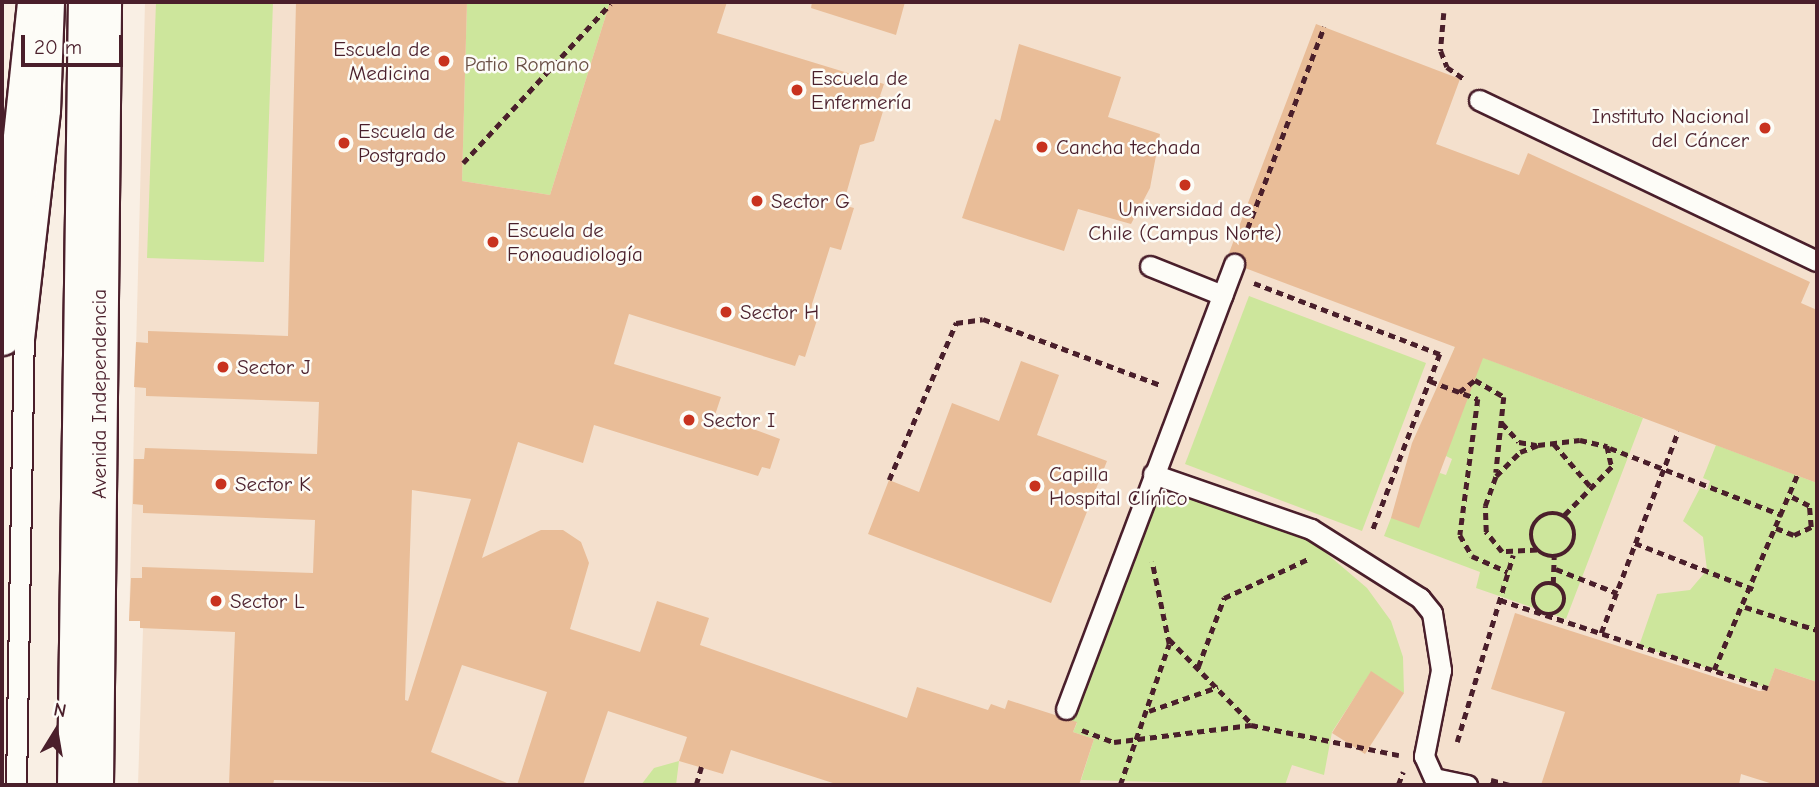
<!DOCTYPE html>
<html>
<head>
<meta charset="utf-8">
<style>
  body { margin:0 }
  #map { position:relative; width:1819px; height:787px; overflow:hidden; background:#f9efe4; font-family:"Comic Neue",sans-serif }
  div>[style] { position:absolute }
  .built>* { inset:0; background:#f4e0cd }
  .green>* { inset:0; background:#cde69c }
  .building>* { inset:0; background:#e9bd98 }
  .path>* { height:4.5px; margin-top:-2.25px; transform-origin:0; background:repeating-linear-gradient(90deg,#4a1f2b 0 7px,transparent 0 12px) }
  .path>.ring { margin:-2.25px; padding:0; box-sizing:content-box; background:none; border:4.5px solid #4a1f2b; border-radius:50% }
  .roads { filter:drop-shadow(2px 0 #4a1f2b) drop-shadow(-2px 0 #4a1f2b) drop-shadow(0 2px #4a1f2b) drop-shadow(0 -2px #4a1f2b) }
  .lane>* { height:19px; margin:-9.5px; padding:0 9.5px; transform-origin:9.5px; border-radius:9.5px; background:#fdfcf7 }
  .primary>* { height:38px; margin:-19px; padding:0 19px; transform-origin:19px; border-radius:19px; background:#fdfcf7 }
  .dots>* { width:19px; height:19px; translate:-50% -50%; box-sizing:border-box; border:4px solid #fdfcf7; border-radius:50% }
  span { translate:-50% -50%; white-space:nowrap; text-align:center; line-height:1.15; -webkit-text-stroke:5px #fdfcf7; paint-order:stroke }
  .poi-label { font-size:21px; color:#4a1f2b }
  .right { translate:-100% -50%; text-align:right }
  .left { translate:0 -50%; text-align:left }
  .park-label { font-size:21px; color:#6b5147 }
  .street-label { font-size:21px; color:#4a1f2b }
  .frame { position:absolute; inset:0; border:4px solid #4a1f2b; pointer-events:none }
  .north { position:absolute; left:21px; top:696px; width:70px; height:70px; -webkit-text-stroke:5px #fdfcf7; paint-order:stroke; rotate:11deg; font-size:19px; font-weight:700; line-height:28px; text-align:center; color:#4a1f2b }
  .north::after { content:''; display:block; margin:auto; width:24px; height:32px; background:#4a1f2b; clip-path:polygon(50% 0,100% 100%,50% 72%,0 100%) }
  .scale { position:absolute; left:21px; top:35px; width:102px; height:32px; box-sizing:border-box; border:4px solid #4a1f2b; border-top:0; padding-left:9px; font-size:21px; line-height:24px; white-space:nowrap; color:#4a1f2b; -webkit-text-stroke:5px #fdfcf7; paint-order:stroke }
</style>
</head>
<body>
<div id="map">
  <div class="built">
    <div style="clip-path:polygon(145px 2px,1817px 2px,1817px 785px,138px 785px,143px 629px,140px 621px,129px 621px)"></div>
  </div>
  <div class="green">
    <div style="clip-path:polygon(156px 2px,273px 2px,264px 262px,147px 258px)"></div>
    <div style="clip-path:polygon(467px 2px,610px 2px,550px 195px,462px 181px)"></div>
    <div style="clip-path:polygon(1249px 296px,1426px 363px,1362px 531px,1185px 464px)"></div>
    <div style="clip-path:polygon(1455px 347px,1643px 418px,1566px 619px,1476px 588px,1480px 572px,1384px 536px,1391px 518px,1440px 473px,1446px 475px,1452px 459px,1446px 456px,1439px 391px)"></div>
    <div style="clip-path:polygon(1716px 445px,1817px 483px,1817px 682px,1775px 668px,1768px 688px,1639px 646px,1657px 594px,1690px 590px,1707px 570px,1703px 537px,1683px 521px,1700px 488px,1707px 490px,1710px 481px,1703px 478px)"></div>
    <div style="clip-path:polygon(1180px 497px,1298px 529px,1367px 588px,1391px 621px,1403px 657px,1404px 693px,1371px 672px,1332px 732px,1324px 775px,1292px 765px,1285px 785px,1081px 780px,1094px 739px,1073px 732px,1077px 723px,1070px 720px,1139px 534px,1156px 507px)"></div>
    <div style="clip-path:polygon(679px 761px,676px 785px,641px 785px,654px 768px)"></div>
  </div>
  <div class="building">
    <div style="clip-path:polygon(evenodd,296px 2px,467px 2px,462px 181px,550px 195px,610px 2px,727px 2px,717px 33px,884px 84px,880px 96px,887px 98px,874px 141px,860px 145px,843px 205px,854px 208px,841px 250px,830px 247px,812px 304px,811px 315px,818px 317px,805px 357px,799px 355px,795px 366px,629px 314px,614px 364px,721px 397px,715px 415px,780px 439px,770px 469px,762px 467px,758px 476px,594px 425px,583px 463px,518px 442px,482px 558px,541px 530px,563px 530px,581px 542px,589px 563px,570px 629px,640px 652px,657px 601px,709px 618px,700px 645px,907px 718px,917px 687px,988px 710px,991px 704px,1005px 709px,1008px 700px,1077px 722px,1073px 732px,1094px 739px,1079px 785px,839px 785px,731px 750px,723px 774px,679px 761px,687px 737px,608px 711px,583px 785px,517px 785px,547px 692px,462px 665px,431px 752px,512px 785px,274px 780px,273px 785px,229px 785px,235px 632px,140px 628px,140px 621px,129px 621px,131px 578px,142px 578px,142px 567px,313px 573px,315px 520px,143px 513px,143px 505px,133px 504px,134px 459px,144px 459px,145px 448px,317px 454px,319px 402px,146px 396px,146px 388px,134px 387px,136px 342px,148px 343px,148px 331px,288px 336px,296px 2px,412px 490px,471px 499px,408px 701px,405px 700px,412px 490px)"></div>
    <div style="clip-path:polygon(812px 2px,905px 2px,896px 35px,811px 8px)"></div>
    <div style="clip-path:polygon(1316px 24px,1460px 79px,1436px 144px,1519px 175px,1528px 153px,1810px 282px,1801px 303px,1817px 310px,1817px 483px,1483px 358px,1419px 528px,1391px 518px,1412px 443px,1455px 347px,1245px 268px,1243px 256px,1229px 253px)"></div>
    <div style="clip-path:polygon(1019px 44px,1121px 77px,1108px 117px,1160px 134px,1150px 188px,1131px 224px,1078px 209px,1064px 251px,962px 218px,995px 119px,1000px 121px)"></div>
    <div style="clip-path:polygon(1021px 361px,1059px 375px,1037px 435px,1107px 461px,1051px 603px,868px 534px,889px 480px,919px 492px,952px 403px,999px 421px)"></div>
    <div style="clip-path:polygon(1515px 613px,1759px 691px,1767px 690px,1775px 668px,1817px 682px,1817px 785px,1776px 785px,1741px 774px,1739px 785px,1541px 785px,1565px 712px,1491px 689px)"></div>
    <div style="clip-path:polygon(1371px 671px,1404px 693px,1365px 754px,1332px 733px)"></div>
  </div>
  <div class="path">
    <div style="left:1444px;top:13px;width:38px;rotate:95deg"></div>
    <div style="left:1441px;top:51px;width:17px;rotate:69deg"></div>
    <div style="left:1447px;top:67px;width:21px;rotate:35deg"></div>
    <div style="left:463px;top:163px;width:217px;rotate:-47.2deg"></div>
    <div style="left:1243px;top:240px;width:228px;rotate:-69.2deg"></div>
    <div style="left:1254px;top:283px;width:199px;rotate:20.9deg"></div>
    <div style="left:1440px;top:354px;width:191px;rotate:110.9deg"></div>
    <div style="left:1430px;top:381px;width:51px;rotate:20.6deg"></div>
    <div style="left:1478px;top:399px;width:137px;rotate:97.5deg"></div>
    <div style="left:1460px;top:535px;width:24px;rotate:60deg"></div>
    <div style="left:1472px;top:556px;width:39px;rotate:24deg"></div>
    <div style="left:1459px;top:392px;width:20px;rotate:-37deg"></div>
    <div style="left:1475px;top:380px;width:34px;rotate:30deg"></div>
    <div style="left:1504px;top:397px;width:76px;rotate:96deg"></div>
    <div style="left:1502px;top:423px;width:25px;rotate:48deg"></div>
    <div style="left:1519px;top:442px;width:17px;rotate:10deg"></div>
    <div style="left:1554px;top:444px;width:57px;rotate:49.3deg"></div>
    <div style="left:1610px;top:448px;width:185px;rotate:21.3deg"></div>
    <div style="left:889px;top:480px;width:171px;rotate:-66.9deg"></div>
    <div style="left:956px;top:323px;width:27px;rotate:-8deg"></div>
    <div style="left:983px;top:319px;width:189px;rotate:20.4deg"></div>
    <div class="ring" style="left:1531px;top:513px;width:39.5px;height:39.5px"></div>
    <div style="left:1776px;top:528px;width:19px;rotate:21deg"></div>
    <div style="left:1794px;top:535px;width:19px;rotate:-25deg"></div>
    <div style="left:1811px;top:527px;width:21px;rotate:-95deg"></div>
    <div style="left:1809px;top:506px;width:22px;rotate:-153deg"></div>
    <div style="left:1635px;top:543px;width:127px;rotate:21.3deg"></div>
    <div style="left:1537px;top:550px;width:35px;rotate:177deg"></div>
    <div style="left:1502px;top:552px;width:26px;rotate:-129deg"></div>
    <div style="left:1486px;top:532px;width:26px;rotate:-92deg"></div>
    <div style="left:1485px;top:506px;width:32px;rotate:-70deg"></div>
    <div style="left:1496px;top:476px;width:34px;rotate:-45deg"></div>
    <div style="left:1520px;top:452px;width:19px;rotate:-21deg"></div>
    <div style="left:1538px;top:445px;width:42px;rotate:-6.8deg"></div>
    <div style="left:1580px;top:440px;width:28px;rotate:13deg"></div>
    <div style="left:1607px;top:446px;width:22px;rotate:77deg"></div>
    <div style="left:1612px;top:467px;width:69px;rotate:134.4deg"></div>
    <div style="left:1556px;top:569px;width:66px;rotate:21.5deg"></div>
    <div class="ring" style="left:1533px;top:583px;width:27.5px;height:27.5px"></div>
    <div style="left:1553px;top:584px;width:27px;rotate:-88deg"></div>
    <div style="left:1500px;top:600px;width:282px;rotate:18.2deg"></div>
    <div style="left:1745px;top:607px;width:76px;rotate:17.7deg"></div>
    <div style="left:1601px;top:633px;width:216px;rotate:-69.1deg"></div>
    <div style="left:1169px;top:639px;width:120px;rotate:45.7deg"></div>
    <div style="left:1198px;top:667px;width:74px;rotate:-69.4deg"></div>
    <div style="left:1224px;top:598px;width:95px;rotate:-24.9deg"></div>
    <div style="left:1714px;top:670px;width:212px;rotate:-66.9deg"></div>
    <div style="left:1149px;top:711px;width:73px;rotate:-19.2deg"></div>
    <div style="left:1082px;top:730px;width:34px;rotate:21deg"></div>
    <div style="left:1114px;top:742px;width:138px;rotate:-7.1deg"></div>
    <div style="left:1251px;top:725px;width:151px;rotate:11.5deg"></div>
    <div style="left:1457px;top:742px;width:195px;rotate:-73.3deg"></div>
    <div style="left:1491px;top:780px;width:20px;rotate:15deg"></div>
    <div style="left:696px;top:785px;width:19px;rotate:-74deg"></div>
    <div style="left:1120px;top:785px;width:149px;rotate:-70.8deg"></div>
    <div style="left:1169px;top:644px;width:84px;rotate:-101.7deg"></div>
    <div style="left:1398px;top:785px;width:14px;rotate:-69deg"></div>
  </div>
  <div class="roads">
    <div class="lane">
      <div style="left:1479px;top:100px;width:374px;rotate:25.5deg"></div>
      <div style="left:1150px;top:266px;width:78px;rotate:21.9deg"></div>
      <div style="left:1153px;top:474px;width:167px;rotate:19.2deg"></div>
      <div style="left:1311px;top:529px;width:129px;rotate:32.3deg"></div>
      <div style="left:1420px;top:598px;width:19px;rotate:51deg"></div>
      <div style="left:1432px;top:613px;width:58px;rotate:81deg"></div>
      <div style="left:1441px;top:670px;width:88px;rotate:101.2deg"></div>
      <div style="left:1424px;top:756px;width:24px;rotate:66deg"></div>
      <div style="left:1434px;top:778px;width:34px;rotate:12deg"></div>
      <div style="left:1066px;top:709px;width:476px;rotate:-69.3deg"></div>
      <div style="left:16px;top:785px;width:446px;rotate:-89deg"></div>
      <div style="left:24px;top:339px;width:229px;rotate:-83.5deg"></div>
      <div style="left:50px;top:111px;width:108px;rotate:-87.9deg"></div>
      <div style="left:67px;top:785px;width:783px;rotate:-89.2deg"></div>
    </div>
    <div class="primary">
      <div style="left:2px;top:336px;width:336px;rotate:-84deg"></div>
      <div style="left:94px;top:785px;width:783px;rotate:-89.41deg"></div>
    </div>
  </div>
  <div class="dots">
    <div style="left:444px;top:61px;background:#c8321e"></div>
    <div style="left:797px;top:90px;background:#c8321e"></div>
    <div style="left:1765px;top:128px;background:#c8321e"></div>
    <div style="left:344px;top:143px;background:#c8321e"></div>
    <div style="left:1042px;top:147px;background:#c8321e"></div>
    <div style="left:1185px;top:185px;background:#c8321e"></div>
    <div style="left:757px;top:201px;background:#c8321e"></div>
    <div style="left:493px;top:242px;background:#c8321e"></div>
    <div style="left:726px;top:312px;background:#c8321e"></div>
    <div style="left:223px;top:367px;background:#c8321e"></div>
    <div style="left:689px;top:420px;background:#c8321e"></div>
    <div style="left:221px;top:484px;background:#c8321e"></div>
    <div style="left:1035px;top:486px;background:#c8321e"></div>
    <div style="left:216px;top:601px;background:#c8321e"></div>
  </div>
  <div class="poi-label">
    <span class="right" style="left:430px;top:61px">Escuela de<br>Medicina</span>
    <span class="left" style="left:811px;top:90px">Escuela de<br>Enfermería</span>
    <span class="right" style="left:1749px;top:128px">Instituto Nacional<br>del Cáncer</span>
    <span class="left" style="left:358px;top:143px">Escuela de<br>Postgrado</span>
    <span class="left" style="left:1056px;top:147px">Cancha techada</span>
    <span class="left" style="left:771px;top:201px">Sector G</span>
    <span style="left:1185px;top:221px">Universidad de<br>Chile (Campus Norte)</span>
    <span class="left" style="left:507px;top:242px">Escuela de<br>Fonoaudiología</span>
    <span class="left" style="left:740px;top:312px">Sector H</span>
    <span class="left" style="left:237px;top:367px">Sector J</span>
    <span class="left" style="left:703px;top:420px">Sector I</span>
    <span class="left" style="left:1049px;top:486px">Capilla<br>Hospital Clínico</span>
    <span class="left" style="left:235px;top:484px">Sector K</span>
    <span class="left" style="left:230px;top:601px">Sector L</span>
  </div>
  <div class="park-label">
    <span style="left:527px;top:64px">Patio Romano</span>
  </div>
  <div class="street-label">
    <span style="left:99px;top:394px;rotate:-90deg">Avenida Independencia</span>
  </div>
  <div class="frame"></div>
  <div class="north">N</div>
  <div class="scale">20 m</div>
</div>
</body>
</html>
